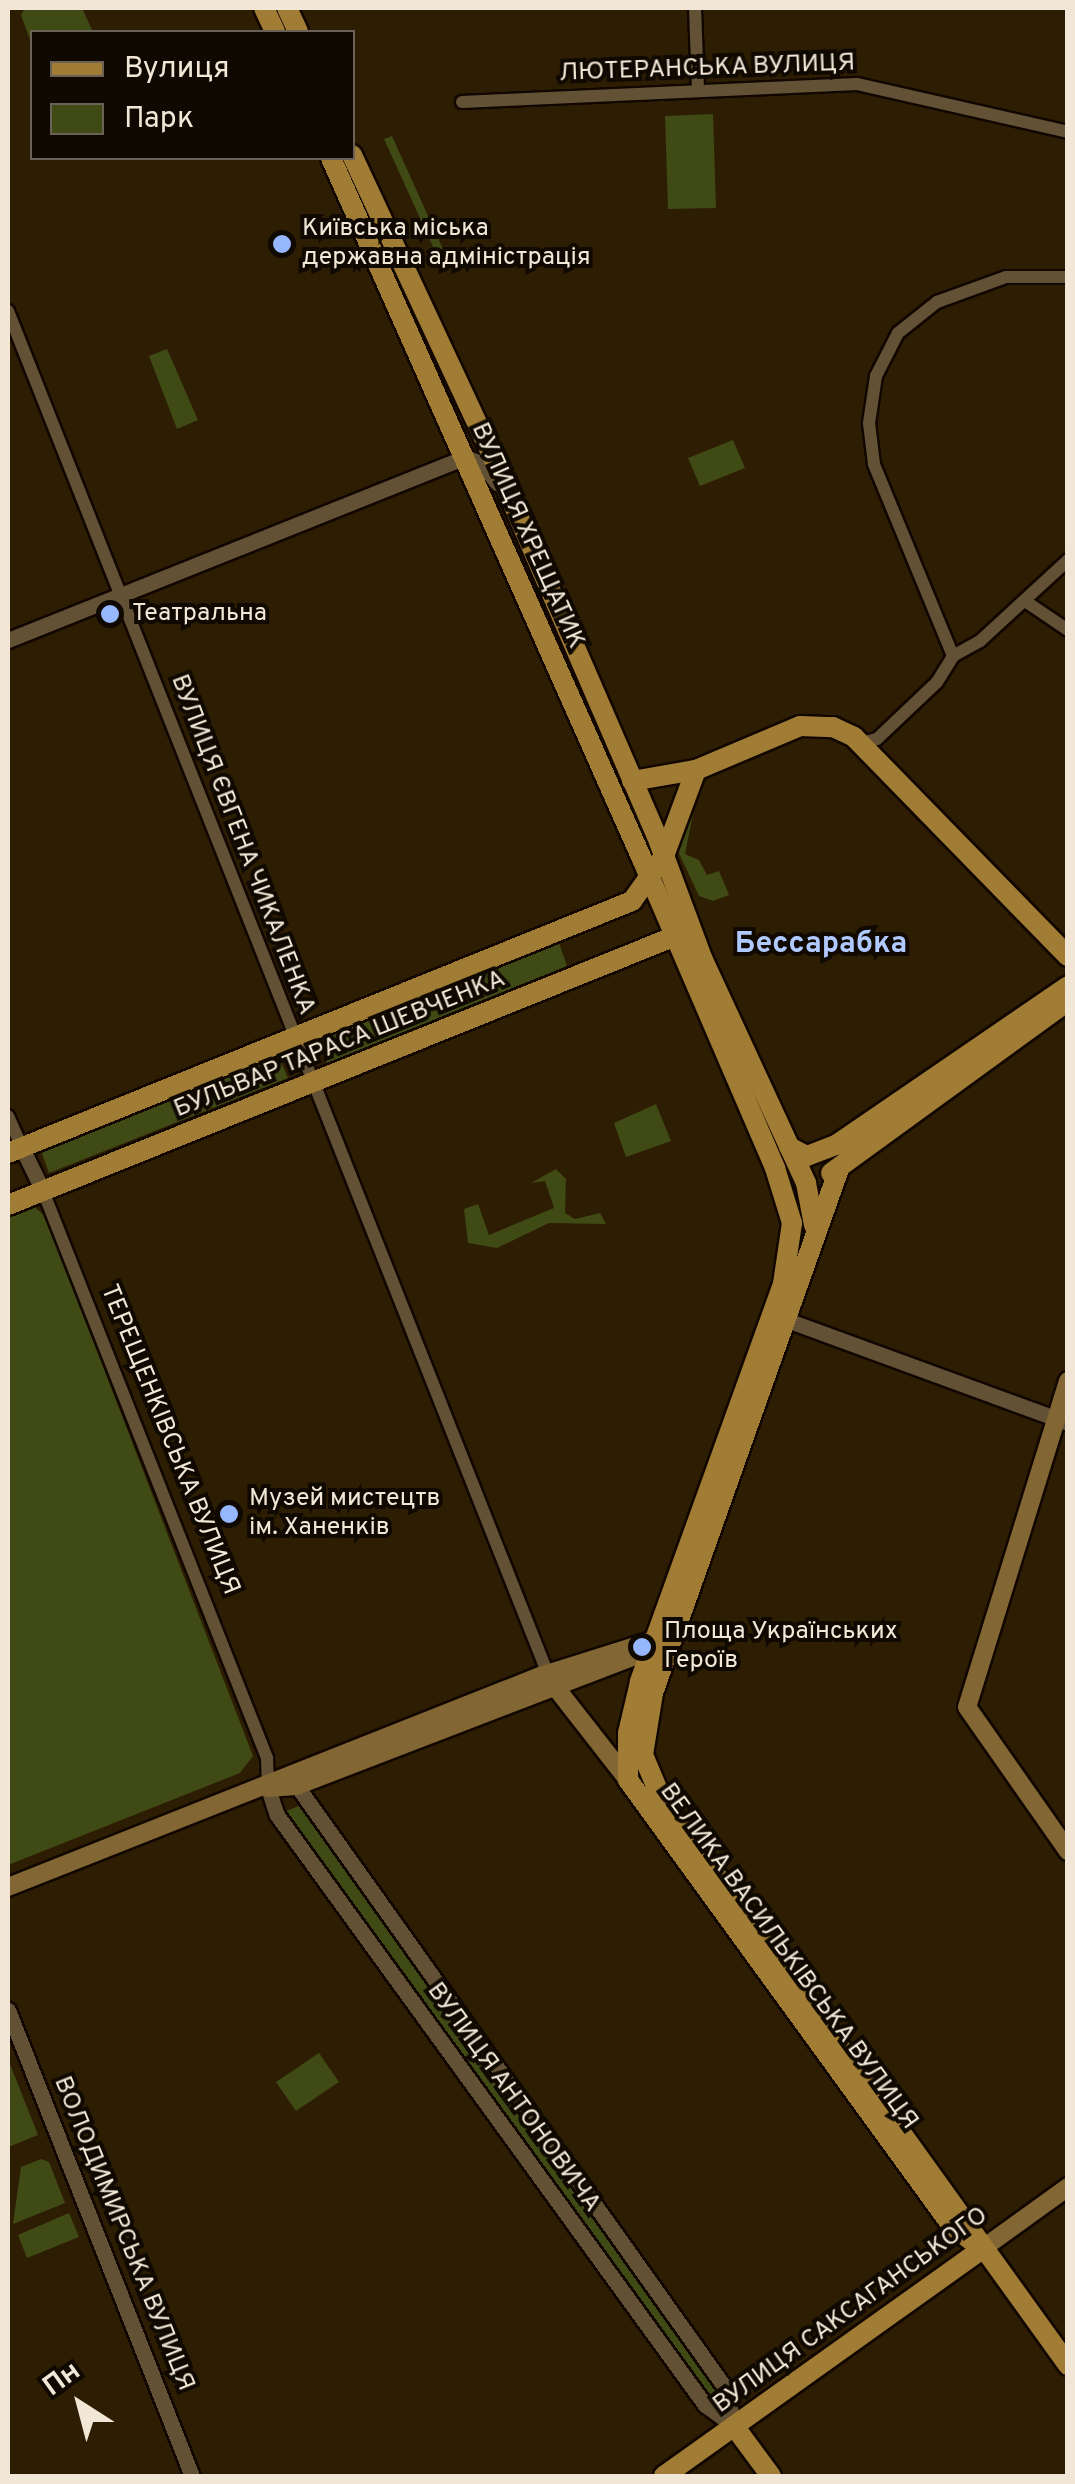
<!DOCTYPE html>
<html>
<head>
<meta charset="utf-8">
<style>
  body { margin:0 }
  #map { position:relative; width:1075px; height:2484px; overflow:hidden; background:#2d1d02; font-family:Overpass,sans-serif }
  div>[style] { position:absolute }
  .green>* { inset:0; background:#404a15 }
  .roads { filter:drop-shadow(2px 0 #120700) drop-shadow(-2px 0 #120700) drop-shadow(0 2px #120700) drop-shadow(0 -2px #120700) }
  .minor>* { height:12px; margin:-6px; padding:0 6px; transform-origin:6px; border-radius:6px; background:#635135 }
  .tertiary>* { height:15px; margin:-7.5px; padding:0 7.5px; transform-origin:7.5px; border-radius:7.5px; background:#635135 }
  .secondary>* { height:18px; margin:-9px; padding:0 9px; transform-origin:9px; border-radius:9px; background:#826734 }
  .primary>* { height:20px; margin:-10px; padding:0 10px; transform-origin:10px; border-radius:10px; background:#a17c34 }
  .dots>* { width:28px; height:28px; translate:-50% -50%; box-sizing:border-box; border:5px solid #0f0901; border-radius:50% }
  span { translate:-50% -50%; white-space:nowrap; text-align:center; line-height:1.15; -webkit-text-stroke:8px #0f0901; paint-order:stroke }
  .street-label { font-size:25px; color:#f2e7d7 }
  .poi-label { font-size:25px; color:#f2e7d7 }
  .left { translate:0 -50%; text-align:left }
  .quarter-label { font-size:30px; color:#b0c9fe; font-weight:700 }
  .frame { position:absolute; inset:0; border:10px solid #f2e7d7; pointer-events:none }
  .legend { position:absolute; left:30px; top:30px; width:325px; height:130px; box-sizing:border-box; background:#0f0901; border:2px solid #6a6257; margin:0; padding:12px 18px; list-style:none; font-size:30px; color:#f2e7d7 }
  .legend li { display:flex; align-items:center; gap:20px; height:50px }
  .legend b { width:50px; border:2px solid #6a6257 }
  .north { position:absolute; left:30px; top:2354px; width:100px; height:100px; -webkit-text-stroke:8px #0f0901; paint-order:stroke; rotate:324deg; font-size:28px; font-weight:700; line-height:40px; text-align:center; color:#f2e7d7 }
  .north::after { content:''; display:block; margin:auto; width:35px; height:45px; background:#f2e7d7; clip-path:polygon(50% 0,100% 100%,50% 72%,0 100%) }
</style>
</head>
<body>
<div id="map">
  <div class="green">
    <div style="clip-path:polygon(25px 8px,82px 8px,93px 32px,32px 32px,32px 45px,21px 15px)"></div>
    <div style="clip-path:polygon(713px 114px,716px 208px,668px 209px,665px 116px)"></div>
    <div style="clip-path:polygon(392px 136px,447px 258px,440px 262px,384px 139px)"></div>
    <div style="clip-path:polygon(167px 349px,198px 420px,177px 429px,149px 356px)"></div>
    <div style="clip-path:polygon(733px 440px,745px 468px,700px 486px,688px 458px)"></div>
    <div style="clip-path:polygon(689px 803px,693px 814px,685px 854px,699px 860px,707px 875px,719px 871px,729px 895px,713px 901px,699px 896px,676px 847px)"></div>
    <div style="clip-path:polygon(559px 943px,567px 966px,327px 1063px,318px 1039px)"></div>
    <div style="clip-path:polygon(278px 1055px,288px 1078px,49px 1173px,40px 1148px)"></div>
    <div style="clip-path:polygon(656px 1104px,671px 1141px,626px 1157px,614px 1123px)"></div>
    <div style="clip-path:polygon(556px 1169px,566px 1179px,565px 1213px,575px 1219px,600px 1213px,606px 1224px,549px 1223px,497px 1248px,468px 1243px,464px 1209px,478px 1204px,489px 1235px,554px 1208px,545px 1181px,531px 1183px)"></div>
    <div style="clip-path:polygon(32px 1205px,45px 1216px,253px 1756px,240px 1773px,8px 1865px,8px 1211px)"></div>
    <div style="clip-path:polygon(308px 1802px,726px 2389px,705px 2405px,277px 1815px)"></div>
    <div style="clip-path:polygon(319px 2053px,339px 2082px,296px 2111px,276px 2082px)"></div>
    <div style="clip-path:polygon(8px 2059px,38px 2135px,11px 2146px,8px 2146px)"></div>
    <div style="clip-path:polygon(41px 2159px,49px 2162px,65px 2203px,13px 2224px,21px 2167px)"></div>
    <div style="clip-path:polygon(69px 2213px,79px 2237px,27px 2258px,18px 2235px)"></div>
  </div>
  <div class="roads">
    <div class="minor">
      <div style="left:695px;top:8px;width:80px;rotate:87.9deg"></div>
      <div style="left:462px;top:102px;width:395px;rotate:-2.6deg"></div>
      <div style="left:857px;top:84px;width:216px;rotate:12.8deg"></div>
      <div style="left:8px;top:311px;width:1469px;rotate:68.39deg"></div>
      <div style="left:1025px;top:601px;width:52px;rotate:34deg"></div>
      <div style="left:953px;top:656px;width:208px;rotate:-112.4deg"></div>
      <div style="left:874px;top:464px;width:41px;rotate:-97deg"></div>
      <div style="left:869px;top:423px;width:48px;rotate:-81.5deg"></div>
      <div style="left:876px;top:376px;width:48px;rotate:-62.9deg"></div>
      <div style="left:898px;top:333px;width:50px;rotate:-38.5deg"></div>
      <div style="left:937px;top:302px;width:73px;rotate:-19.9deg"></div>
      <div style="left:1006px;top:277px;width:62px"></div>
      <div style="left:861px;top:743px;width:16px;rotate:-14deg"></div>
      <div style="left:877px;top:739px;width:83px;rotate:-43.5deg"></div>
      <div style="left:937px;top:682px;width:31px;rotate:-58deg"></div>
      <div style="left:953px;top:656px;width:31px;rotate:-29deg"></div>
      <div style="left:980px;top:641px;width:120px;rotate:-42.6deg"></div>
      <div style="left:8px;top:1116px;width:35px;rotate:66deg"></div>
      <div style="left:43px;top:1191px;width:610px;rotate:68.44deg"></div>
      <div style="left:267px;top:1758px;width:30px;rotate:88deg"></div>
    </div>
    <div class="tertiary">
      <div style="left:8px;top:640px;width:492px;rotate:-21.8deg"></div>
      <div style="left:465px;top:457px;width:17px;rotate:21deg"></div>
      <div style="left:481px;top:463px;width:26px;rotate:51deg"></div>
      <div style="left:22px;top:1148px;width:48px;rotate:64deg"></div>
      <div style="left:787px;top:1320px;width:299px;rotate:20.1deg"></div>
      <div style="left:292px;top:1779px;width:749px;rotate:54.57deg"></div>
      <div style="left:726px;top:2389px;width:38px;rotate:78deg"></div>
      <div style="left:268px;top:1788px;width:28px;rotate:72deg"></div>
      <div style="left:277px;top:1815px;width:729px;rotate:54.04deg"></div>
      <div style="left:705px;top:2405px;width:36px;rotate:36deg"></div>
      <div style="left:8px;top:2010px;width:501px;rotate:68.45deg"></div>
    </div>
    <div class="secondary">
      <div style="left:1068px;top:1381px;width:341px;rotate:107.2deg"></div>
      <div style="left:967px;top:1707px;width:176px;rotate:55deg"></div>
      <div style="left:553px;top:1684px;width:122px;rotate:52deg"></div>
      <div style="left:268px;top:1788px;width:28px;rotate:-4deg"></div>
      <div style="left:296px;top:1786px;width:390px;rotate:-21deg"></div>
      <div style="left:8px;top:1887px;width:572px;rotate:-21.63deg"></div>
      <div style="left:540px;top:1676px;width:134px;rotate:-17.4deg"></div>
      <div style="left:982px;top:2249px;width:106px;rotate:-35.8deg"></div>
    </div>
    <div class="primary">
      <div style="left:264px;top:8px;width:26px;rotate:65deg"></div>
      <div style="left:287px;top:8px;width:26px;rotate:65deg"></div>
      <div style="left:352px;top:155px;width:336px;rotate:65deg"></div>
      <div style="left:494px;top:460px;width:416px;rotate:66.6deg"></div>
      <div style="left:659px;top:842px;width:126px;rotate:69.6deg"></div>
      <div style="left:703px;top:960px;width:246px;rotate:65.2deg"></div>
      <div style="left:806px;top:1183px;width:43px;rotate:79.2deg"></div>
      <div style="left:331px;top:158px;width:767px;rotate:66.08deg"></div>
      <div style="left:642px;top:859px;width:336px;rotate:66.7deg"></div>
      <div style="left:775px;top:1168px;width:58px;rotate:72.8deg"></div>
      <div style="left:792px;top:1223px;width:62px;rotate:98.4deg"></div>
      <div style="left:783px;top:1284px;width:423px;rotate:109.8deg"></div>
      <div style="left:640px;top:1682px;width:52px;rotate:103.2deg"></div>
      <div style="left:628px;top:1733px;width:47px;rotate:90deg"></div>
      <div style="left:628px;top:1780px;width:551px;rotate:54deg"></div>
      <div style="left:952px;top:2226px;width:38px;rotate:37deg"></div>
      <div style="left:632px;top:781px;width:65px;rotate:-9.8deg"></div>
      <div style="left:696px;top:770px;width:113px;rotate:-22.9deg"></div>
      <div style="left:800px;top:726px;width:33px;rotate:2deg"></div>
      <div style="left:833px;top:727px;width:23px;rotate:25deg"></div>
      <div style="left:854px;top:737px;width:306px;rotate:45.7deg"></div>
      <div style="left:789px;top:1147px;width:20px;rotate:27deg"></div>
      <div style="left:807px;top:1156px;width:31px;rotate:-21deg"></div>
      <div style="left:836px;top:1145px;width:281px;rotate:-34.4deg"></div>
      <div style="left:8px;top:1153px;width:673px;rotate:-21.99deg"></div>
      <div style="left:632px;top:901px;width:55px;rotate:-54.6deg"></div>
      <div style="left:664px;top:856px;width:92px;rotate:-69.6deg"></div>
      <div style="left:839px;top:1169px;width:556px;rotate:109.54deg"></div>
      <div style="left:653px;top:1693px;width:63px;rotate:99.2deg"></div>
      <div style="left:643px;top:1755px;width:49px;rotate:67.1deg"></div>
      <div style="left:662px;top:1800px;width:696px;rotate:54.3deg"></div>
      <div style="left:831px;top:1173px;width:293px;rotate:-36deg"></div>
      <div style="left:8px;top:1205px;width:728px;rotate:-21.95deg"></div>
      <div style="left:734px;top:2426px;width:62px;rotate:53.5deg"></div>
      <div style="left:664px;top:2476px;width:391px;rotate:-35.5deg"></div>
    </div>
  </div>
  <div class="dots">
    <div style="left:282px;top:244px;background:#96b6fd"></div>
    <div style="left:110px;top:614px;background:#96b6fd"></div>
    <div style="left:229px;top:1514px;background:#96b6fd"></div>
    <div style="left:642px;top:1647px;background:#96b6fd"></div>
  </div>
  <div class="street-label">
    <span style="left:707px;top:69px;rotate:-2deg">ЛЮТЕРАНСЬКА ВУЛИЦЯ</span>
    <span style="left:527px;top:536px;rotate:66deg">ВУЛИЦЯ ХРЕЩАТИК</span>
    <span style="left:242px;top:845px;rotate:69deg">ВУЛИЦЯ ЄВГЕНА ЧИКАЛЕНКА</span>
    <span style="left:340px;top:1045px;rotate:-22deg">БУЛЬВАР ТАРАСА ШЕВЧЕНКА</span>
    <span style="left:169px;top:1440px;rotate:68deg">ТЕРЕЩЕНКІВСЬКА ВУЛИЦЯ</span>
    <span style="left:788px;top:1957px;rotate:54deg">ВЕЛИКА ВАСИЛЬКІВСЬКА ВУЛИЦЯ</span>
    <span style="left:513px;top:2098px;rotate:54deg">ВУЛИЦЯ АНТОНОВИЧА</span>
    <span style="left:123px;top:2234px;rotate:68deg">ВОЛОДИМИРСЬКА ВУЛИЦЯ</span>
    <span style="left:851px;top:2311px;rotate:-36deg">ВУЛИЦЯ САКСАГАНСЬКОГО</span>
  </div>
  <div class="poi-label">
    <span class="left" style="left:302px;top:244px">Київська міська<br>державна адміністрація</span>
    <span class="left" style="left:132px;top:614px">Театральна</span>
    <span class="left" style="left:249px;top:1514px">Музей мистецтв<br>ім. Ханенків</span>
    <span class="left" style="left:664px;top:1647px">Площа Українських<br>Героїв</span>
  </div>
  <div class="quarter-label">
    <span style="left:821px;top:945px">Бессарабка</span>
  </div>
  <div class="frame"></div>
  <ul class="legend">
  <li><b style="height:12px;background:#a17c34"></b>Вулиця</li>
  <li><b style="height:28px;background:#404a15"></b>Парк</li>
  </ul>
  <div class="north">Пн</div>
</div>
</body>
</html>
